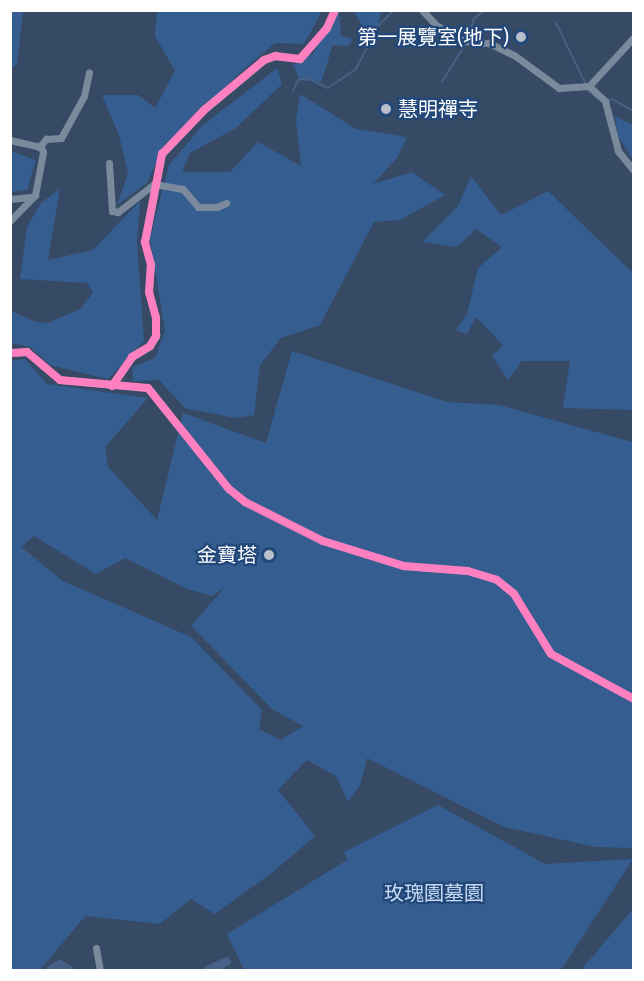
<!DOCTYPE html>
<html>
<head>
<meta charset="utf-8">
<style>
  body { margin:0 }
  #map { position:relative; width:644px; height:981px; overflow:hidden; background:#364a65; font-family:"Fira Sans Condensed","Noto Sans TC",sans-serif }
  div>[style] { position:absolute }
  .green>* { inset:0; background:#355d90 }
  .stream>* { height:1.5px; margin:-0.75px; padding:0 0.75px; transform-origin:0.75px; border-radius:0.75px; background:#466185 }
  .river>* { height:9px; margin:-4.5px; padding:0 4.5px; transform-origin:4.5px; border-radius:4.5px; background:#466185 }
  .minor>* { height:7px; margin:-3.5px; padding:0 3.5px; transform-origin:3.5px; border-radius:3.5px; background:#7a8a9c }
  .cycleway>* { height:8px; margin:-4px; padding:0 4px; transform-origin:4px; border-radius:4px; background:#ff80c0 }
  .dots>* { width:16px; height:16px; translate:-50% -50%; box-sizing:border-box; border:3px solid #224779; border-radius:50% }
  span { translate:-50% -50%; white-space:nowrap; text-align:center; line-height:1.15; -webkit-text-stroke:4.5px #224779; paint-order:stroke }
  .poi-label { font-size:20px; color:#fff }
  .right { translate:-100% -50%; text-align:right }
  .left { translate:0 -50%; text-align:left }
  .park-label { font-size:20px; color:#c7daf4 }
  .frame { position:absolute; inset:0; border:12px solid #fff; pointer-events:none }
</style>
</head>
<body>
<div id="map">
  <div class="green">
    <div style="clip-path:polygon(11px 10px,23px 11px,17px 64px,11px 69px)"></div>
    <div style="clip-path:polygon(157px 11px,322px 11px,304px 44px,275px 43px,242px 71px,164px 145px,147px 183px,117px 205px,128px 173px,119px 135px,102px 95px,138px 95px,155px 108px,175px 71px,155px 36px)"></div>
    <div style="clip-path:polygon(336px 11px,339px 11px,341px 36px,352px 39px,348px 46px,333px 45px,321px 82px,300px 80px,293px 65px,313px 54px)"></div>
    <div style="clip-path:polygon(354px 11px,381px 11px,378px 26px,362px 26px)"></div>
    <div style="clip-path:polygon(277px 68px,282px 84px,236px 128px,190px 153px,182px 172px,230px 172px,258px 142px,301px 166px,296px 120px,300px 94px,356px 129px,407px 137px,397px 158px,373px 184px,412px 172px,445px 195px,400px 220px,374px 222px,320px 325px,281px 338px,260px 365px,254px 415px,235px 418px,185px 408px,159px 380px,133px 381px,132px 367px,155px 358px,165px 331px,150px 238px,169px 165px,203px 125px)"></div>
    <div style="clip-path:polygon(615px 116px,633px 125px,633px 160px,618px 136px)"></div>
    <div style="clip-path:polygon(10px 151px,36px 160px,27px 190px,11px 192px)"></div>
    <div style="clip-path:polygon(471px 176px,501px 215px,548px 191px,633px 273px,633px 410px,563px 408px,570px 361px,522px 361px,508px 380px,492px 356px,503px 345px,476px 317px,467px 334px,456px 330px,467px 314px,478px 268px,502px 247px,476px 229px,457px 247px,422px 242px,458px 206px)"></div>
    <div style="clip-path:polygon(60px 189px,48px 260px,93px 250px,140px 201px,137px 243px,144px 341px,108px 379px,50px 365px,30px 347px,11px 343px,11px 311px,36px 322px,48px 323px,80px 309px,93px 293px,87px 283px,20px 279px,27px 227px,41px 203px)"></div>
    <div style="clip-path:polygon(evenodd,292px 351px,447px 402px,499px 405px,632px 442px,633px 848px,596px 847px,504px 827px,367px 758px,360px 785px,348px 802px,336px 776px,307px 760px,278px 790px,315px 836px,273px 872px,215px 914px,191px 899px,160px 924px,85px 916px,40px 970px,11px 970px,10px 361px,25px 359px,47px 384px,148px 398px,105px 447px,108px 467px,157px 520px,183px 413px,266px 443px,292px 351px,34px 536px,96px 574px,125px 558px,187px 589px,212px 596px,225px 587px,191px 626px,272px 709px,303px 726px,281px 740px,259px 729px,262px 710px,191px 637px,63px 581px,21px 547px,34px 536px)"></div>
    <div style="clip-path:polygon(438px 805px,545px 864px,633px 859px,561px 970px,244px 970px,227px 934px,347px 860px,344px 852px)"></div>
    <div style="clip-path:polygon(633px 909px,633px 970px,581px 970px)"></div>
  </div>
  <div class="stream">
    <div style="left:556px;top:22px;width:69px;rotate:64.2deg"></div>
    <div style="left:469px;top:38px;width:18px;rotate:-77deg"></div>
    <div style="left:473px;top:20px;width:15px;rotate:-42deg"></div>
    <div style="left:442px;top:82px;width:44px;rotate:-58.1deg"></div>
    <div style="left:587px;top:89px;width:15px;rotate:42deg"></div>
    <div style="left:293px;top:91px;width:12px;rotate:-66deg"></div>
    <div style="left:298px;top:80px;width:10px;rotate:-11deg"></div>
    <div style="left:308px;top:78px;width:22px;rotate:27deg"></div>
    <div style="left:328px;top:88px;width:34px;rotate:-34deg"></div>
    <div style="left:356px;top:69px;width:48px;rotate:-62.9deg"></div>
    <div style="left:378px;top:26px;width:23px;rotate:-45deg"></div>
    <div style="left:608px;top:101px;width:4px;rotate:-27deg"></div>
    <div style="left:612px;top:99px;width:25px;rotate:29deg"></div>
  </div>
  <div class="river">
    <div style="left:49px;top:970px;width:12px;rotate:-31deg"></div>
    <div style="left:59px;top:964px;width:12px;rotate:31deg"></div>
    <div style="left:207px;top:970px;width:21px;rotate:-25deg"></div>
  </div>
  <div class="minor">
    <div style="left:422px;top:10px;width:21px;rotate:47deg"></div>
    <div style="left:436px;top:25px;width:32px;rotate:30deg"></div>
    <div style="left:464px;top:41px;width:25px;rotate:5deg"></div>
    <div style="left:489px;top:43px;width:28px;rotate:26deg"></div>
    <div style="left:514px;top:55px;width:56px;rotate:36.3deg"></div>
    <div style="left:559px;top:88px;width:30px;rotate:-4deg"></div>
    <div style="left:589px;top:86px;width:67px;rotate:-47.4deg"></div>
    <div style="left:589px;top:86px;width:22px;rotate:43deg"></div>
    <div style="left:605px;top:101px;width:52px;rotate:75.4deg"></div>
    <div style="left:618px;top:151px;width:26px;rotate:51deg"></div>
    <div style="left:10px;top:140px;width:32px;rotate:13deg"></div>
    <div style="left:41px;top:147px;width:5px;rotate:68deg"></div>
    <div style="left:43px;top:152px;width:44px;rotate:100.5deg"></div>
    <div style="left:35px;top:195px;width:36px;rotate:134deg"></div>
    <div style="left:39px;top:147px;width:11px;rotate:-49deg"></div>
    <div style="left:46px;top:139px;width:15px;rotate:-4deg"></div>
    <div style="left:61px;top:138px;width:48px;rotate:-61.3deg"></div>
    <div style="left:84px;top:96px;width:24px;rotate:-78deg"></div>
    <div style="left:109px;top:163px;width:48px;rotate:86.4deg"></div>
    <div style="left:112px;top:211px;width:6px;rotate:9deg"></div>
    <div style="left:118px;top:212px;width:46px;rotate:-37.9deg"></div>
    <div style="left:154px;top:184px;width:29px;rotate:10deg"></div>
    <div style="left:183px;top:189px;width:23px;rotate:50deg"></div>
    <div style="left:198px;top:207px;width:19px"></div>
    <div style="left:217px;top:207px;width:10px;rotate:-24deg"></div>
    <div style="left:10px;top:199px;width:20px;rotate:-6deg"></div>
    <div style="left:10px;top:353px;width:17px;rotate:-3deg"></div>
    <div style="left:27px;top:352px;width:43px;rotate:40.3deg"></div>
    <div style="left:60px;top:380px;width:88px;rotate:5.2deg"></div>
    <div style="left:148px;top:388px;width:129px;rotate:51.3deg"></div>
    <div style="left:229px;top:489px;width:21px;rotate:39deg"></div>
    <div style="left:245px;top:502px;width:87px;rotate:26.6deg"></div>
    <div style="left:323px;top:541px;width:85px;rotate:17.2deg"></div>
    <div style="left:404px;top:566px;width:64px;rotate:4.5deg"></div>
    <div style="left:468px;top:571px;width:30px;rotate:17deg"></div>
    <div style="left:497px;top:580px;width:22px;rotate:39deg"></div>
    <div style="left:514px;top:594px;width:70px;rotate:58.3deg"></div>
    <div style="left:551px;top:654px;width:94px;rotate:28.5deg"></div>
    <div style="left:112px;top:386px;width:35px;rotate:-55deg"></div>
    <div style="left:132px;top:357px;width:21px;rotate:-31deg"></div>
    <div style="left:150px;top:346px;width:12px;rotate:-59deg"></div>
    <div style="left:156px;top:336px;width:18px;rotate:-90deg"></div>
    <div style="left:156px;top:318px;width:27px;rotate:-105deg"></div>
    <div style="left:149px;top:292px;width:27px;rotate:-86deg"></div>
    <div style="left:151px;top:265px;width:24px;rotate:-105deg"></div>
    <div style="left:145px;top:242px;width:90px;rotate:-79.1deg"></div>
    <div style="left:162px;top:154px;width:61px;rotate:-46.3deg"></div>
    <div style="left:204px;top:110px;width:78px;rotate:-39.8deg"></div>
    <div style="left:264px;top:60px;width:12px;rotate:-20deg"></div>
    <div style="left:275px;top:56px;width:25px;rotate:7deg"></div>
    <div style="left:300px;top:59px;width:41px;rotate:-48.9deg"></div>
    <div style="left:327px;top:28px;width:20px;rotate:-66deg"></div>
    <div style="left:96px;top:948px;width:22px;rotate:80deg"></div>
  </div>
  <div class="cycleway">
    <div style="left:10px;top:353px;width:17px;rotate:-3deg"></div>
    <div style="left:27px;top:352px;width:43px;rotate:40.3deg"></div>
    <div style="left:60px;top:380px;width:88px;rotate:5.2deg"></div>
    <div style="left:148px;top:388px;width:129px;rotate:51.3deg"></div>
    <div style="left:229px;top:489px;width:21px;rotate:39deg"></div>
    <div style="left:245px;top:502px;width:87px;rotate:26.6deg"></div>
    <div style="left:323px;top:541px;width:85px;rotate:17.2deg"></div>
    <div style="left:404px;top:566px;width:64px;rotate:4.5deg"></div>
    <div style="left:468px;top:571px;width:30px;rotate:17deg"></div>
    <div style="left:497px;top:580px;width:22px;rotate:39deg"></div>
    <div style="left:514px;top:594px;width:70px;rotate:58.3deg"></div>
    <div style="left:551px;top:654px;width:94px;rotate:28.5deg"></div>
    <div style="left:112px;top:386px;width:35px;rotate:-55deg"></div>
    <div style="left:132px;top:357px;width:21px;rotate:-31deg"></div>
    <div style="left:150px;top:346px;width:12px;rotate:-59deg"></div>
    <div style="left:156px;top:336px;width:18px;rotate:-90deg"></div>
    <div style="left:156px;top:318px;width:27px;rotate:-105deg"></div>
    <div style="left:149px;top:292px;width:27px;rotate:-86deg"></div>
    <div style="left:151px;top:265px;width:24px;rotate:-105deg"></div>
    <div style="left:145px;top:242px;width:90px;rotate:-79.1deg"></div>
    <div style="left:162px;top:154px;width:61px;rotate:-46.3deg"></div>
    <div style="left:204px;top:110px;width:78px;rotate:-39.8deg"></div>
    <div style="left:264px;top:60px;width:12px;rotate:-20deg"></div>
    <div style="left:275px;top:56px;width:25px;rotate:7deg"></div>
    <div style="left:300px;top:59px;width:41px;rotate:-48.9deg"></div>
    <div style="left:327px;top:28px;width:20px;rotate:-66deg"></div>
  </div>
  <div class="dots">
    <div style="left:521px;top:37px;background:#b9c0c9"></div>
    <div style="left:386px;top:109px;background:#b9c0c9"></div>
    <div style="left:269px;top:555px;background:#b9c0c9"></div>
  </div>
  <div class="poi-label">
    <span class="right" style="left:509px;top:37px">第一展覽室(地下)</span>
    <span class="left" style="left:398px;top:109px">慧明禪寺</span>
    <span class="right" style="left:257px;top:555px">金寶塔</span>
  </div>
  <div class="park-label">
    <span style="left:434px;top:893px">玫瑰園墓園</span>
  </div>
  <div class="frame"></div>
</div>
</body>
</html>
